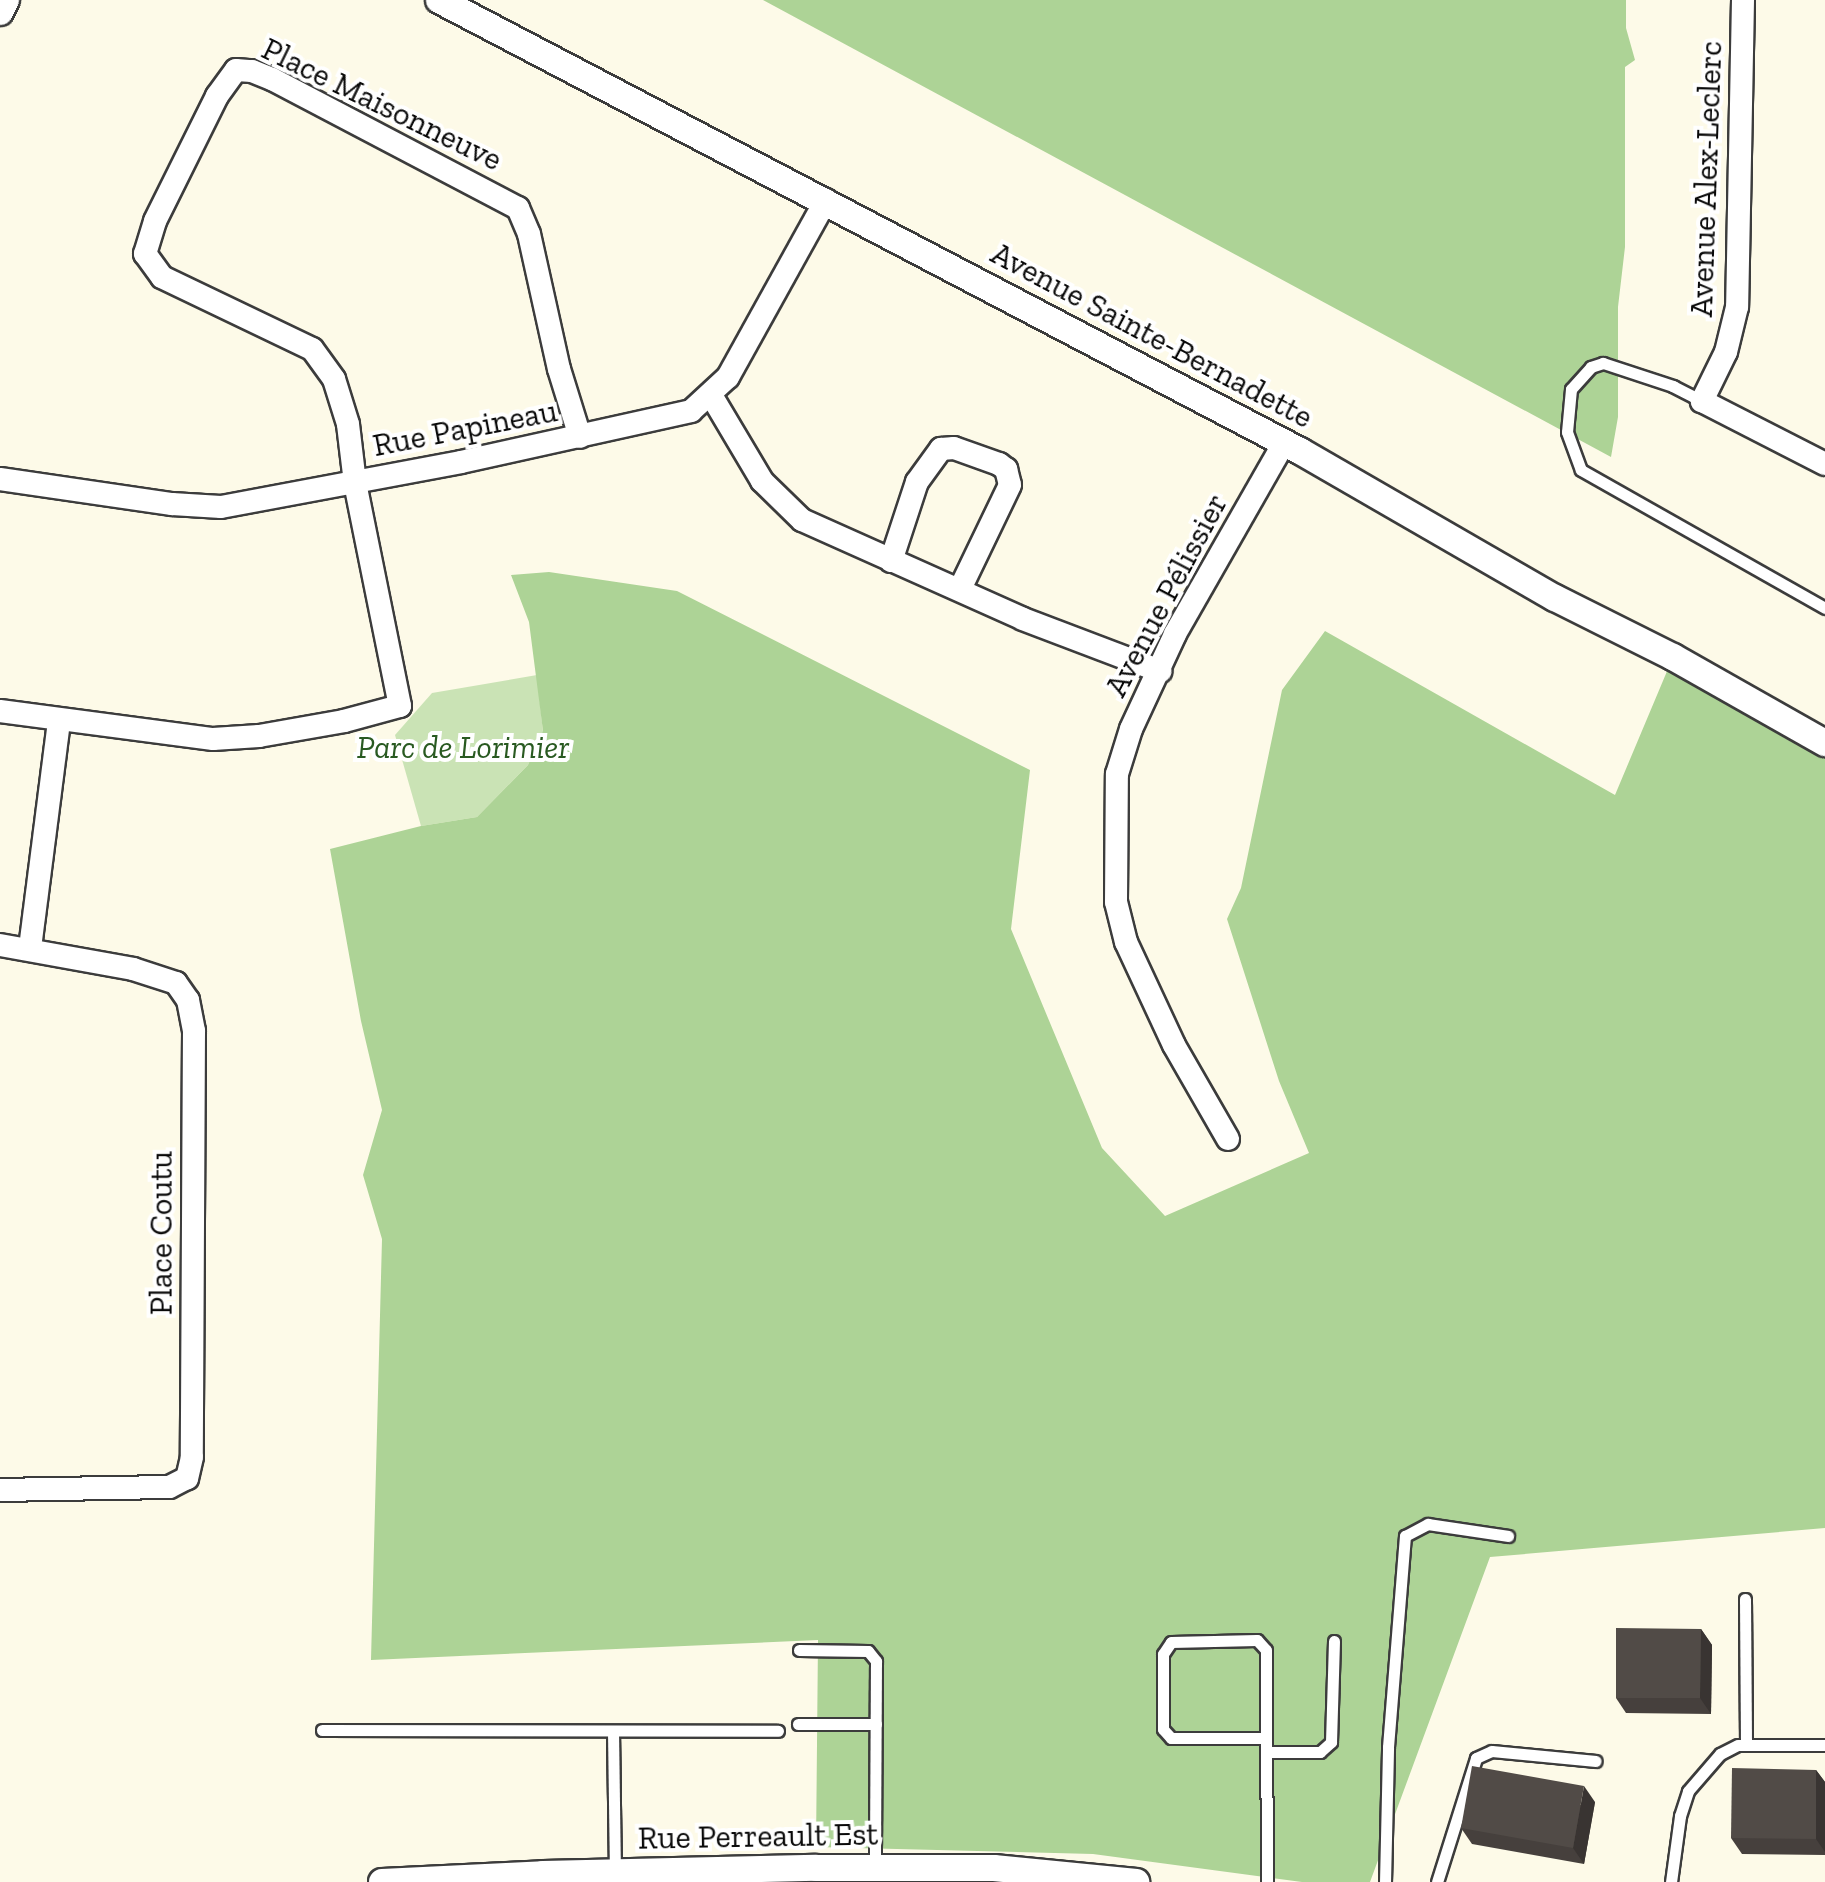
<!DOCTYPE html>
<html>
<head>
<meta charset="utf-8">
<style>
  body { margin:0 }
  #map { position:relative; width:1825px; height:1882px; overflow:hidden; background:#fdfae8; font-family:"Zilla Slab",serif }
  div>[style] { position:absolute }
  .green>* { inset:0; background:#cae3b5 }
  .forest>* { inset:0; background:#add396 }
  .roads { filter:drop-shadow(2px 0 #3c3c3c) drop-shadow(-2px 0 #3c3c3c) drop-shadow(0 2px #3c3c3c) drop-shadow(0 -2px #3c3c3c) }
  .service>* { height:11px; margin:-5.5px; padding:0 5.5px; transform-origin:5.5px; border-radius:5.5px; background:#fff }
  .minor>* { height:22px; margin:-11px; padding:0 11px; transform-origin:11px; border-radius:11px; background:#fff }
  .tertiary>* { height:26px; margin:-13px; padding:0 13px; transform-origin:13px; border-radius:13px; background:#fff }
  .wall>* { inset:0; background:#46403d }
  .shaded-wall>* { inset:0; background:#393432 }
  .building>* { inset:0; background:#514b47 }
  span { translate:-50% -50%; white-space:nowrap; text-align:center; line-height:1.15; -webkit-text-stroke:8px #fff; paint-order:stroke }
  .street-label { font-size:32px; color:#090909 }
  .park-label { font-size:32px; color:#295a21; font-style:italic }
</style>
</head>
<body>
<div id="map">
  <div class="green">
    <div style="clip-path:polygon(537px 675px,543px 732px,528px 765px,477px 817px,421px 826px,395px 735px,432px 693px)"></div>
  </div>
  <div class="forest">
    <div style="clip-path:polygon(763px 0,1626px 0,1626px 28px,1635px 60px,1625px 67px,1625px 247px,1618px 307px,1618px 417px,1611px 457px)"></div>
    <div style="clip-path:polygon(549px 572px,677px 591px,1030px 770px,1011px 929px,1102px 1148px,1165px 1216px,1309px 1153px,1279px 1081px,1227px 919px,1241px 888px,1282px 690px,1325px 631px,1615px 795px,1673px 657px,1825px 743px,1825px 1528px,1490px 1557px,1370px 1882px,1302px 1882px,1093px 1854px,816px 1847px,818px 1640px,371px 1660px,382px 1239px,363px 1175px,382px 1110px,361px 1021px,330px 849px,421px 826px,477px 817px,528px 765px,543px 731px,529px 622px,511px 575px)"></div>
  </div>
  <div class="roads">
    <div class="service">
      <div style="left:1702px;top:401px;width:33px;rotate:-153deg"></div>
      <div style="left:1673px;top:386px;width:74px;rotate:-161.8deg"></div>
      <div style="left:1603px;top:363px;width:13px;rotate:162deg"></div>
      <div style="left:1591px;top:367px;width:30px;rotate:132deg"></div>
      <div style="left:1571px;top:389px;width:43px;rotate:95.3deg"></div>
      <div style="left:1567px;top:432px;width:40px;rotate:69.8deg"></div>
      <div style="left:1581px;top:470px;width:280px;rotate:29.5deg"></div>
      <div style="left:1745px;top:1599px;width:146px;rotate:89.6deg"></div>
      <div style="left:799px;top:1650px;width:69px;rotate:0.8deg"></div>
      <div style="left:868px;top:1651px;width:13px;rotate:51deg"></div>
      <div style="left:876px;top:1661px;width:206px;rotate:90.3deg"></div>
      <div style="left:798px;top:1724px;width:78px"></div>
      <div style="left:322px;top:1730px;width:456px;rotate:0.1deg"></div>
      <div style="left:613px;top:1731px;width:140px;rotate:89.2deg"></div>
      <div style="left:1266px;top:1738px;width:95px;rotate:180deg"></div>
      <div style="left:1171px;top:1738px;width:12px;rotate:-132deg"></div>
      <div style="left:1163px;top:1729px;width:75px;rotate:-90deg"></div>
      <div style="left:1163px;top:1654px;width:14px;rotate:-56deg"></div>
      <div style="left:1171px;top:1642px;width:86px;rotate:-1.3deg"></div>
      <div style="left:1257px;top:1640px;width:13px;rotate:48deg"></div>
      <div style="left:1266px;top:1650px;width:232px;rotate:89.8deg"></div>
      <div style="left:1266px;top:1752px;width:54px"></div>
      <div style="left:1320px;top:1752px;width:15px;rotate:-42deg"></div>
      <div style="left:1331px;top:1742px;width:101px;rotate:-88.3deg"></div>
      <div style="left:1385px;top:1882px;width:135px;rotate:-88.7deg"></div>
      <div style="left:1388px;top:1747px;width:212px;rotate:-85.4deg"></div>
      <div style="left:1405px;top:1536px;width:26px;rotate:-28deg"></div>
      <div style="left:1428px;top:1524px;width:81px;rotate:8.5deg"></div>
      <div style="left:1437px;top:1882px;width:130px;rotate:-72.5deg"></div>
      <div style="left:1476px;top:1758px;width:17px;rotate:-24deg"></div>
      <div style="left:1492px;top:1751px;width:104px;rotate:5.5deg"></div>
      <div style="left:1671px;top:1882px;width:67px;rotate:-82.2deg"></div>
      <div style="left:1680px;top:1816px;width:26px;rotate:-72deg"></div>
      <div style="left:1688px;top:1791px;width:49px;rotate:-49.1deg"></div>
      <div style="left:1720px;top:1754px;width:20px;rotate:-27deg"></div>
      <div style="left:1738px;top:1745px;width:87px"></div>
    </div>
    <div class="minor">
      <div style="left:1743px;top:0;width:307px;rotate:91.1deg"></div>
      <div style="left:1737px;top:307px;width:46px;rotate:103.7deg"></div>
      <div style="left:1726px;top:352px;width:55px;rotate:116.1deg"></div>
      <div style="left:1702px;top:401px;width:138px;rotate:27.1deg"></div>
      <div style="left:711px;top:395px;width:100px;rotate:59.3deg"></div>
      <div style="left:762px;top:481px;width:56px;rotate:44.3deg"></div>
      <div style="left:802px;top:520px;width:242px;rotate:24.1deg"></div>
      <div style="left:1023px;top:619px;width:147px;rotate:20.8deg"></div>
      <div style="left:0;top:479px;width:174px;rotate:8.3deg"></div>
      <div style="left:172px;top:504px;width:49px;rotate:3.5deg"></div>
      <div style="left:221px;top:507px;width:244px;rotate:-10.6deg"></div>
      <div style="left:461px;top:462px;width:236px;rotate:-12.5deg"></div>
      <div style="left:691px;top:411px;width:50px;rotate:-42.6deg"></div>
      <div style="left:728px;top:377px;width:202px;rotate:-61deg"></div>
      <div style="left:891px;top:561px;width:83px;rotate:-71.8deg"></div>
      <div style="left:917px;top:482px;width:41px;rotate:-54deg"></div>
      <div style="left:941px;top:449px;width:13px;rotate:-4deg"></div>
      <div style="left:954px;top:448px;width:48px;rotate:19.6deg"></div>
      <div style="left:999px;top:464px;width:9px;rotate:36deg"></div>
      <div style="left:1006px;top:469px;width:16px;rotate:76deg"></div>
      <div style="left:1010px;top:485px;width:115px;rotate:115.7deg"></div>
      <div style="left:0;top:711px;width:215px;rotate:7.5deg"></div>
      <div style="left:213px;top:739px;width:46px;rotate:-3.7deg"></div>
      <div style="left:259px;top:736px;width:86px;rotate:-10deg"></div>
      <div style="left:344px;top:721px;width:58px;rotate:-15deg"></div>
      <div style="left:400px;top:706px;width:227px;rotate:-101.4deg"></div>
      <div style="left:355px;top:483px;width:59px;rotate:-96.8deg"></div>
      <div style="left:348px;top:424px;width:47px;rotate:-107.3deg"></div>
      <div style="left:334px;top:379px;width:37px;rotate:-126deg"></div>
      <div style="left:312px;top:349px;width:166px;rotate:-154.4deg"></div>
      <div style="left:162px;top:277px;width:29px;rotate:-126deg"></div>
      <div style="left:145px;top:254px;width:34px;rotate:-73deg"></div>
      <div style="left:155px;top:221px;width:140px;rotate:-63.6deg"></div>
      <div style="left:217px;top:96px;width:32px;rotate:-54deg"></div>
      <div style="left:236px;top:70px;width:16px;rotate:4deg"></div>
      <div style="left:252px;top:71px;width:22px;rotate:22deg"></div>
      <div style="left:272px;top:79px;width:278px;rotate:27.7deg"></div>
      <div style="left:518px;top:208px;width:28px;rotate:67deg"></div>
      <div style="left:529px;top:234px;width:138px;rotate:77.5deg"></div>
      <div style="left:559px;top:369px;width:71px;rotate:72.8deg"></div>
      <div style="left:0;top:945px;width:135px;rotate:10.2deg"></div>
      <div style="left:133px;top:969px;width:45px;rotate:18deg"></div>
      <div style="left:176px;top:983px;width:21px;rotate:55deg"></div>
      <div style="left:188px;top:1000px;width:32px;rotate:79deg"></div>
      <div style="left:194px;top:1031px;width:426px;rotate:90.3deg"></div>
      <div style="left:192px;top:1457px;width:22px;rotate:103deg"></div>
      <div style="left:187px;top:1478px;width:20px;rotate:153deg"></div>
      <div style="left:169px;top:1487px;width:169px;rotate:179deg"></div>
      <div style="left:30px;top:948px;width:229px;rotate:-82.7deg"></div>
      <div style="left:1228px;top:1139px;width:108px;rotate:-119.9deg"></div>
      <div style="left:1174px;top:1045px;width:114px;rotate:-115deg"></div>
      <div style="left:1126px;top:942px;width:41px;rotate:-104deg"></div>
      <div style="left:1116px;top:902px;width:128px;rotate:-89.6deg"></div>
      <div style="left:1117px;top:774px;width:47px;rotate:-72.7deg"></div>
      <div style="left:1131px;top:729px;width:105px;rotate:-65.1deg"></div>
      <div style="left:1175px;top:634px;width:220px;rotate:-60.3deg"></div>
    </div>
    <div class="tertiary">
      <div style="left:439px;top:0;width:972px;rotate:27.65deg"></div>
      <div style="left:1300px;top:451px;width:294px;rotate:30deg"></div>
      <div style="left:1555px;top:598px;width:132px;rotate:26.6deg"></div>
      <div style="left:1673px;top:657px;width:175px;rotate:29.5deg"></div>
      <div style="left:0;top:12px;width:13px;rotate:-63deg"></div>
      <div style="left:382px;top:1882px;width:161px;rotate:-2.8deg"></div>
      <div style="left:543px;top:1874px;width:273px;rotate:-1.3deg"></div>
      <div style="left:816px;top:1868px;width:178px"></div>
      <div style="left:994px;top:1868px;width:143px;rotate:5.6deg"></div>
    </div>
  </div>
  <div class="wall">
    <div style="clip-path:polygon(1701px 1629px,1712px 1645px,1711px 1714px,1626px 1713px,1616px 1698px)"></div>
    <div style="clip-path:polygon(1816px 1770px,1825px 1782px,1825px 1855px,1742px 1854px,1731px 1838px)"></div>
    <div style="clip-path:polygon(1595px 1802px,1584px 1864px,1472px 1844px,1461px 1828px)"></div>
  </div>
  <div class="shaded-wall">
    <div style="clip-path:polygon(1701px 1629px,1712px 1645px,1711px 1714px,1700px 1698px)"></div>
    <div style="clip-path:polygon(1816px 1770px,1825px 1782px,1825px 1852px,1816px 1839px)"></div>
    <div style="clip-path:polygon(1584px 1786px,1595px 1802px,1584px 1864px,1573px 1848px)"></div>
  </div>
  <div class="building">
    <div style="clip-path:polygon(1616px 1628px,1701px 1629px,1700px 1698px,1616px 1698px)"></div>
    <div style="clip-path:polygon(1472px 1766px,1584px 1786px,1573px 1848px,1461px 1828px)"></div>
    <div style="clip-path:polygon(1732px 1768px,1816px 1770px,1816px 1839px,1731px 1838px)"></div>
  </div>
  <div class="street-label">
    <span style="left:382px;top:104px;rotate:26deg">Place Maisonneuve</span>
    <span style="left:1706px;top:179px;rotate:-88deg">Avenue Alex-Leclerc</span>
    <span style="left:1152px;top:335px;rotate:28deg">Avenue Sainte-Bernadette</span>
    <span style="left:465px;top:428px;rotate:-11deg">Rue Papineau</span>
    <span style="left:1166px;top:595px;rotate:-62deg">Avenue Pélissier</span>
    <span style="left:161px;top:1233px;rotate:-90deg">Place Coutu</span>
    <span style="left:758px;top:1836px;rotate:-1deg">Rue Perreault Est</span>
  </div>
  <div class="park-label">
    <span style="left:463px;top:747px">Parc de Lorimier</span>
  </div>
</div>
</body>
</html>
